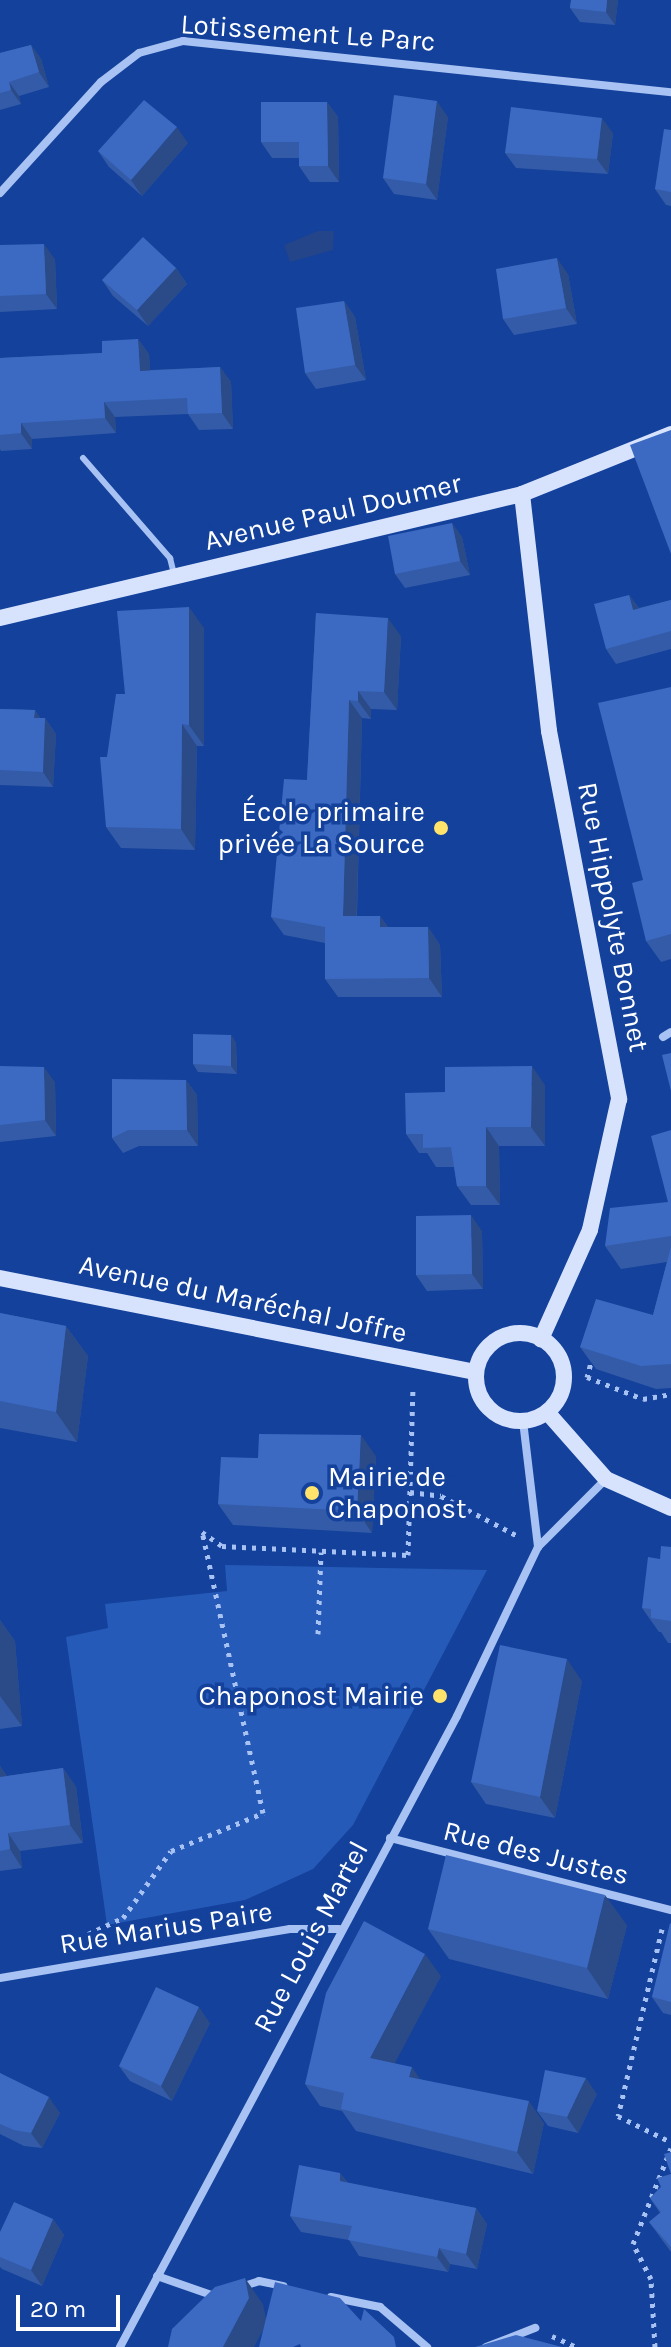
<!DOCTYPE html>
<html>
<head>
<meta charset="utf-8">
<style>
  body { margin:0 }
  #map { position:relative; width:671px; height:2347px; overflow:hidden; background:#13419b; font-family:Karla,sans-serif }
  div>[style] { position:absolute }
  .green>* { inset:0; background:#265ab9 }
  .water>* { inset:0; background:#244589 }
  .path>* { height:5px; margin-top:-2.5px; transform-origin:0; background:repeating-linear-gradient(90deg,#a7c2f3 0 4px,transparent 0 10px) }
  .lane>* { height:6px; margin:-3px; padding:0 3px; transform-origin:3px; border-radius:3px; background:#a7c2f3 }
  .street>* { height:8px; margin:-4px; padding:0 4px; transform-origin:4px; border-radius:4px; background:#a7c2f3 }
  .secondary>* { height:16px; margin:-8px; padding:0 8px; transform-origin:8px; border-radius:8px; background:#d7e3fd }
  .secondary>.ring { margin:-8px; padding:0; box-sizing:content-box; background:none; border:16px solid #d7e3fd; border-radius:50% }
  .wall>* { inset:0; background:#345ba7 }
  .shaded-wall>* { inset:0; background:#2a4a88 }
  .building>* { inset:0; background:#3c6ac2 }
  .dots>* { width:22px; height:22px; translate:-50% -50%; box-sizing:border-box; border:4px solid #13419b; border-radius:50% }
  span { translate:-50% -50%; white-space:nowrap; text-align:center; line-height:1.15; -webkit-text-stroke:7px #13419b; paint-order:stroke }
  .street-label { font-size:28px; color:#fff }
  .poi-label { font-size:28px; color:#fff }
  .right { translate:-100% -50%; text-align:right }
  .left { translate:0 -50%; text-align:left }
  .scale { position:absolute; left:16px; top:2295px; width:104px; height:36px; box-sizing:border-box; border:4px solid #fff; border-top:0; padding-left:10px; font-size:24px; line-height:28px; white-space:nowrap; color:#fff; -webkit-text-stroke:6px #13419b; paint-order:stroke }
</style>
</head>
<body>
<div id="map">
  <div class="green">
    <div style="clip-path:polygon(225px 1565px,487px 1570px,353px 1825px,313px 1869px,245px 1900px,107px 1925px,66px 1637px,108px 1628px,105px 1604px,227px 1591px)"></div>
  </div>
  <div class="water">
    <div style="clip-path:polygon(318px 231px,334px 231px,333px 250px,290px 262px,284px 245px)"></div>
  </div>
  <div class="path">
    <div style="left:593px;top:1355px;width:23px;rotate:105deg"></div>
    <div style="left:587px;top:1377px;width:60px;rotate:21.4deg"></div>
    <div style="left:643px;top:1399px;width:28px;rotate:-10deg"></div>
    <div style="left:410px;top:1492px;width:31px;rotate:7deg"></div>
    <div style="left:441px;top:1496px;width:85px;rotate:27.5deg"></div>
    <div style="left:202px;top:1532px;width:24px;rotate:35deg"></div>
    <div style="left:222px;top:1546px;width:186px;rotate:2.8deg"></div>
    <div style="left:408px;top:1555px;width:169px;rotate:-88.3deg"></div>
    <div style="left:318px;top:1634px;width:82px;rotate:-87.9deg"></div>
    <div style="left:662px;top:1929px;width:192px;rotate:103.2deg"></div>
    <div style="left:618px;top:2116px;width:59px;rotate:26.1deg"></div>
    <div style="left:90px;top:1941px;width:7px;rotate:-106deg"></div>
    <div style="left:88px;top:1934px;width:38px;rotate:-25deg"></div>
    <div style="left:123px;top:1918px;width:82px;rotate:-54.4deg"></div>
    <div style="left:171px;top:1851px;width:100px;rotate:-22.4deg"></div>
    <div style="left:263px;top:1813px;width:288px;rotate:-102.2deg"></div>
    <div style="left:552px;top:2336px;width:27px;rotate:24deg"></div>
    <div style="left:655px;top:2347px;width:68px;rotate:-93.4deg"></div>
    <div style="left:651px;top:2279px;width:39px;rotate:-117deg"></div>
    <div style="left:633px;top:2244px;width:103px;rotate:-68.4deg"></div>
  </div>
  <div class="lane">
    <div style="left:83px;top:458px;width:133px;rotate:49deg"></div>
    <div style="left:170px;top:558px;width:16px;rotate:76deg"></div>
  </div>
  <div class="street">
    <div style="left:0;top:193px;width:150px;rotate:-47.7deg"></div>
    <div style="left:101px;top:82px;width:48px;rotate:-37.3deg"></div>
    <div style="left:139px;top:53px;width:46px;rotate:-15.3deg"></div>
    <div style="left:183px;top:41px;width:491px;rotate:6deg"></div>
    <div style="left:663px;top:1037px;width:9px;rotate:-32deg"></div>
    <div style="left:523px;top:1421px;width:127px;rotate:83.2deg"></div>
    <div style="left:390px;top:1838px;width:290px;rotate:14.4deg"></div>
    <div style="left:0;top:1978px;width:294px;rotate:-9.6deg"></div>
    <div style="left:290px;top:1929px;width:49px"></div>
    <div style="left:157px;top:2276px;width:60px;rotate:19.3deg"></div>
    <div style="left:238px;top:2288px;width:22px;rotate:-18deg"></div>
    <div style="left:259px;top:2281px;width:25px;rotate:12deg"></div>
    <div style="left:331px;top:2297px;width:50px;rotate:11.5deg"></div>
    <div style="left:380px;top:2307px;width:62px;rotate:40.4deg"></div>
    <div style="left:120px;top:2347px;width:715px;rotate:-61.89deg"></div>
    <div style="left:457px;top:1716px;width:187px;rotate:-64.4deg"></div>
    <div style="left:538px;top:1547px;width:96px;rotate:-45deg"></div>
    <div style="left:486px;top:2347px;width:53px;rotate:-21.2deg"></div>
  </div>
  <div class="secondary">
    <div style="left:522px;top:494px;width:239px;rotate:83.5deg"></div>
    <div style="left:549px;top:731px;width:375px;rotate:79.2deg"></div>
    <div style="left:619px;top:1099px;width:134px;rotate:102.5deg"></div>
    <div style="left:590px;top:1230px;width:120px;rotate:114.2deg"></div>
    <div style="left:0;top:618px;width:537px;rotate:-13.36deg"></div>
    <div style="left:522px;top:494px;width:161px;rotate:-21.9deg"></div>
    <div style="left:0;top:1278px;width:485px;rotate:11.2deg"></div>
    <div class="ring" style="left:476px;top:1333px;width:72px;height:72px"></div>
    <div style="left:547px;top:1412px;width:89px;rotate:48.6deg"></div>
    <div style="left:606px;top:1479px;width:71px;rotate:24deg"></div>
  </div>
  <div class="wall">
    <div style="clip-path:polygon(571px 0,618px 0,615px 25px,580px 22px,570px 8px)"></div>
    <div style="clip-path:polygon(31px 45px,41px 59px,49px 87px,19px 96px,21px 104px,0 110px,0 53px)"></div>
    <div style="clip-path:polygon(327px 102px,338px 117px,339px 182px,310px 182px,299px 166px,299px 158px,272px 158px,261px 142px)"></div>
    <div style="clip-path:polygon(448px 117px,437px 200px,394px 194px,383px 178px)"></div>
    <div style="clip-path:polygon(671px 130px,671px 206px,666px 205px,655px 189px)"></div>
    <div style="clip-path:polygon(613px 133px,608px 174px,516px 168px,505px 153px)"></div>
    <div style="clip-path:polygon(188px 143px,142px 196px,109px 167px,98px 151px)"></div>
    <div style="clip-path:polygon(0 245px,55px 259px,57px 309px,0 312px)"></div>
    <div style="clip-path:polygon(176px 268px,187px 284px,148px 326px,113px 296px,102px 280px)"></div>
    <div style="clip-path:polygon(568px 274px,577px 324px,514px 335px,503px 319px)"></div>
    <div style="clip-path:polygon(344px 301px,355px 317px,366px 380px,316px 389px,305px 373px)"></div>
    <div style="clip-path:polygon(138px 339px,149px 354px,150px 370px,220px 367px,231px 382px,233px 429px,199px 430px,188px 414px,115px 417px,116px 433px,32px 439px,32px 449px,1px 451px,0 449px,0 358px,102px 353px)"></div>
    <div style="clip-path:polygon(452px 523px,462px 537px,470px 575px,405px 588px,395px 574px)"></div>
    <div style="clip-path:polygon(629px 595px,639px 608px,671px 600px,671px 649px,616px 664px,606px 649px)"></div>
    <div style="clip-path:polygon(316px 613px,401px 636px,397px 710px,371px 709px,371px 719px,362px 718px,357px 916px,380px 916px,388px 927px,428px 927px,440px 945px,442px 997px,338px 997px,325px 979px,325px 943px,284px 935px,271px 917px,307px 780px)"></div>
    <div style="clip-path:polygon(204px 628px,204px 746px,197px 746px,195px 850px,121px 848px,106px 827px,107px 757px,125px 694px)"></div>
    <div style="clip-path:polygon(671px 687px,671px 959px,661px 962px,646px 941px,643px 880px)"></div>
    <div style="clip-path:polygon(0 709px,35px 710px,40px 718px,45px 718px,56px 734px,53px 787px,0 785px)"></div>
    <div style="clip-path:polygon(231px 1035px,236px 1043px,237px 1074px,198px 1072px,193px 1064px)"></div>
    <div style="clip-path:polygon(0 1066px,55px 1082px,56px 1136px,0 1142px)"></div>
    <div style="clip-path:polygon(186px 1080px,197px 1095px,198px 1146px,139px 1146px,123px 1153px,112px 1138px)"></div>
    <div style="clip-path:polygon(545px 1085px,545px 1146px,499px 1146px,500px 1205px,471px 1205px,457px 1186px,454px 1167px,436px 1167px,427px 1153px,419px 1153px,406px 1134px,445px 1092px)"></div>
    <div style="clip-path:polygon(671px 1130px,671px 1388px,656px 1389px,596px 1369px,580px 1347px,653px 1315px,667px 1262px,621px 1269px,605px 1246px,668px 1202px)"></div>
    <div style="clip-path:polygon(482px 1231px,483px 1289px,427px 1291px,416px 1275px)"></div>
    <div style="clip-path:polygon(0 1313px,66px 1326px,88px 1356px,77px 1442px,0 1428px)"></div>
    <div style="clip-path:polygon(376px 1456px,372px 1533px,233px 1525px,218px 1504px,258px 1458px)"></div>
    <div style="clip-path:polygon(671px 1547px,671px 1643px,668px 1643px,661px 1632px,659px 1632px,642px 1608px,660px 1559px)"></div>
    <div style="clip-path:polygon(0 1620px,15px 1641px,22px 1726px,0 1729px)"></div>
    <div style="clip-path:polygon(582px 1681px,555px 1818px,486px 1804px,471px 1782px)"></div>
    <div style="clip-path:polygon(0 1766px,7px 1776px,63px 1768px,76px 1787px,83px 1843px,20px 1851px,22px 1868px,0 1871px)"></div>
    <div style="clip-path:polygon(671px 1924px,671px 2015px,663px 2013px,652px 1997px)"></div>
    <div style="clip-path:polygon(627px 1925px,608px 1999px,449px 1959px,428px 1929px)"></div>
    <div style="clip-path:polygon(441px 1976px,394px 2063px,420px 2079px,544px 2123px,533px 2174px,356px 2131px,342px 2111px,320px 2106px,305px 2084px)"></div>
    <div style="clip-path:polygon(210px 2023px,172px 2101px,130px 2081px,119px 2066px)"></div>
    <div style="clip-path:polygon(0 2073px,60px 2113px,42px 2148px,24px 2146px,0 2134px)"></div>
    <div style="clip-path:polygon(597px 2094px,578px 2133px,548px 2126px,537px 2111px)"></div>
    <div style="clip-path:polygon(671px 2152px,671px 2252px,649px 2222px,660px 2213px,650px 2198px,661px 2187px,671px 2174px)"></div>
    <div style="clip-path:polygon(340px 2173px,348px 2183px,476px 2208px,487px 2224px,477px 2269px,450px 2264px,448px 2272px,359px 2256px,349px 2240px,301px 2232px,290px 2216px)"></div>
    <div style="clip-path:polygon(53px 2219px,64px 2235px,42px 2286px,2px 2269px,0 2267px,0 2232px)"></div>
  </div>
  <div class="shaded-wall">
    <div style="clip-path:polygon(607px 0,618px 0,615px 25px,606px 12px)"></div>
    <div style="clip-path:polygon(31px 45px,41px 59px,49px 87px,39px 72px)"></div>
    <div style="clip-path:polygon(9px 82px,19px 96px,21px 104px,11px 90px)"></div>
    <div style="clip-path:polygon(437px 101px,448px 117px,437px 200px,426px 184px)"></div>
    <div style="clip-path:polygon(327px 102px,338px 117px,339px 182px,328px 166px)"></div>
    <div style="clip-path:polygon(602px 118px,613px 133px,608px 174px,597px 159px)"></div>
    <div style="clip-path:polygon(177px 127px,188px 143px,142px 196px,131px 180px)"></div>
    <div style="clip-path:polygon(44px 244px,55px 259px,57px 309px,46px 294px)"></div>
    <div style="clip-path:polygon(557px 258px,568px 274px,577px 324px,566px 308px)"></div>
    <div style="clip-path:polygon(176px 268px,187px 284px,148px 326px,137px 310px)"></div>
    <div style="clip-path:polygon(344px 301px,355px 317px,366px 380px,355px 365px)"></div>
    <div style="clip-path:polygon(138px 339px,149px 354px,151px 386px,140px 371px)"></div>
    <div style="clip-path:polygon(220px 367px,231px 382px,233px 429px,222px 413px)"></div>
    <div style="clip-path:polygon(104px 402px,115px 417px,116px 433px,105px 418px)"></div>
    <div style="clip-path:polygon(21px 423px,32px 439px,32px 449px,21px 433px)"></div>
    <div style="clip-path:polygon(452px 523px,462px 537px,470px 575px,460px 561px)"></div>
    <div style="clip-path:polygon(629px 595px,640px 610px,633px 610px)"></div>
    <div style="clip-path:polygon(189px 607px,204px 628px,204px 746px,189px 725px)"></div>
    <div style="clip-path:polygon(388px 618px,401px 636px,397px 710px,384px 692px)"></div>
    <div style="clip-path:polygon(358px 691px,371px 709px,371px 719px,358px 701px)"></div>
    <div style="clip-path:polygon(349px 700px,362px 718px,356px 934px,343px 916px)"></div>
    <div style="clip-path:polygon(35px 710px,45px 725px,45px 718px,56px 734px,53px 787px,43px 772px,34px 718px)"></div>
    <div style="clip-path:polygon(182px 724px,197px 746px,195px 850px,181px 829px)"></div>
    <div style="clip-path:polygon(380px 916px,393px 934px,380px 927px)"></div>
    <div style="clip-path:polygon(428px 927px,440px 945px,442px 997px,429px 978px)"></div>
    <div style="clip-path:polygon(231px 1035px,236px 1043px,237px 1074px,231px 1066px)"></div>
    <div style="clip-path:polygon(532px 1066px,545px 1085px,545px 1146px,531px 1127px)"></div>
    <div style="clip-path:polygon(44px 1067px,55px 1082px,56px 1136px,45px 1120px)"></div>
    <div style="clip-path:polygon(186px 1080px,197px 1095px,198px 1146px,187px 1130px)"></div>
    <div style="clip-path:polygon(486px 1127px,499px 1146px,500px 1205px,486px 1186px)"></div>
    <div style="clip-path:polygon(471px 1215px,482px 1231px,483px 1289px,472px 1274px)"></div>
    <div style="clip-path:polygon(66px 1326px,88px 1356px,77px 1442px,56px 1412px)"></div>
    <div style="clip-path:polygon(361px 1435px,376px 1456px,372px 1533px,357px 1511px)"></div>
    <div style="clip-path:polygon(0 1620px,15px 1641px,22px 1726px,0 1696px)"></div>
    <div style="clip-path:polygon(567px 1659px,582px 1681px,555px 1818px,540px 1797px)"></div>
    <div style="clip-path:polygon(0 1766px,11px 1781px,0 1777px)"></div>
    <div style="clip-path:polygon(63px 1768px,76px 1787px,83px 1843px,70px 1825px)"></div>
    <div style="clip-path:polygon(8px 1833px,20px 1851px,22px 1868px,10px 1849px)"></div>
    <div style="clip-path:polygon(605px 1895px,627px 1925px,608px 1999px,587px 1968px)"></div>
    <div style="clip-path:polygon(425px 1954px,441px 1976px,386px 2080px,370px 2058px)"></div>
    <div style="clip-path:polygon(199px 2007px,210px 2023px,172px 2101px,161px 2086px)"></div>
    <div style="clip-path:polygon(412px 2067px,427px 2089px,409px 2077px)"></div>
    <div style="clip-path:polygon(586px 2078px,597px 2094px,578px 2133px,567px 2117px)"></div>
    <div style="clip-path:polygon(49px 2097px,60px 2113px,42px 2148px,31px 2133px)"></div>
    <div style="clip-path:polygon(529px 2101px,544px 2123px,533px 2174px,517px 2152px)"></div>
    <div style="clip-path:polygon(340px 2173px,351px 2188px,340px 2181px)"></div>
    <div style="clip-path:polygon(476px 2208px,487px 2224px,477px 2269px,466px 2254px)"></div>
    <div style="clip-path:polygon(53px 2219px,64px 2235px,42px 2286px,31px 2270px)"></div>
    <div style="clip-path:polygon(439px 2248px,450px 2264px,448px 2272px,437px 2257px)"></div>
    <div style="clip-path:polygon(245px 2278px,263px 2304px,267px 2323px,254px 2347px,223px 2347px)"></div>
  </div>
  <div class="building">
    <div style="clip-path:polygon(571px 0,607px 0,606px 12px,570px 8px)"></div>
    <div style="clip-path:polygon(31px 45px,39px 72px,9px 82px,11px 90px,0 93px,0 53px)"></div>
    <div style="clip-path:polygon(394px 95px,437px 101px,426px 184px,383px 178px)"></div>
    <div style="clip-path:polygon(144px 100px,177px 127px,131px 180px,98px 151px)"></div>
    <div style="clip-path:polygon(261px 102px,327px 102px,328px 166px,299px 166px,299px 142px,261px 142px)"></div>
    <div style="clip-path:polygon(511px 107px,602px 118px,597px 159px,505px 153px)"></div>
    <div style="clip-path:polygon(664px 129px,671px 130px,671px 192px,655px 189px)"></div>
    <div style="clip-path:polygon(143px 237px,176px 268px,137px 310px,102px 280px)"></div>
    <div style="clip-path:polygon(44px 244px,46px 294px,0 296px,0 245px)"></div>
    <div style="clip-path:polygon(557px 258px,566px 308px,503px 319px,496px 269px)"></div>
    <div style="clip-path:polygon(344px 301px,355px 365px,305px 373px,296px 308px)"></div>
    <div style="clip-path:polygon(138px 339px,140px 371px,220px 367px,222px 413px,188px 414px,187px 398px,104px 402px,105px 418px,21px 423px,21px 433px,0 435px,0 358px,102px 353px,102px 341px)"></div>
    <div style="clip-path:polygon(671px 430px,671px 554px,630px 445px)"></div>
    <div style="clip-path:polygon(452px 523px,460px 561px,395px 574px,388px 536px)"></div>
    <div style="clip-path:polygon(629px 595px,633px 610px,671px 600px,671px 631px,606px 649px,594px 604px)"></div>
    <div style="clip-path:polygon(189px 607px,189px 725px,182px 724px,181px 829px,106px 827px,100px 757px,107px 757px,116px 694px,125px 694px,117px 611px)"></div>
    <div style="clip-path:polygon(316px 613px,388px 618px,384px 692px,358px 691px,358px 701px,349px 700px,343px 916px,380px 916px,380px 927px,428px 927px,429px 978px,325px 979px,325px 927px,271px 917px,284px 779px,307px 780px)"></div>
    <div style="clip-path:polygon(671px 687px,671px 934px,646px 941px,632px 883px,643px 880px,598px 703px)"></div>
    <div style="clip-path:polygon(0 709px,35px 710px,34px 718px,45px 718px,43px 772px,0 770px)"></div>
    <div style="clip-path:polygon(193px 1034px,231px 1035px,231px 1066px,193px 1064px)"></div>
    <div style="clip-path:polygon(671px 1053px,671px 1091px,662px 1055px)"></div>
    <div style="clip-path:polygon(0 1066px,44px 1067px,45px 1120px,0 1125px)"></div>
    <div style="clip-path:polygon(532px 1066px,531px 1127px,486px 1127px,486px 1186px,457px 1186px,451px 1147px,423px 1148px,423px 1134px,406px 1134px,405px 1093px,445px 1092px,445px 1067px)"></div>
    <div style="clip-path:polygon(112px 1079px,186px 1080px,187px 1130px,128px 1130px,112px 1138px)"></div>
    <div style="clip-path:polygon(671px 1130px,671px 1236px,605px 1246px,610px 1208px,668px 1202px,651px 1136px)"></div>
    <div style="clip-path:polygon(471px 1215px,472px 1274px,416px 1275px,416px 1216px)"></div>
    <div style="clip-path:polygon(671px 1247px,671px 1364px,641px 1366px,580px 1347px,596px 1299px,653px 1315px)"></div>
    <div style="clip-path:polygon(0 1313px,66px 1326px,56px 1412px,0 1401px)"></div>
    <div style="clip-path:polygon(259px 1434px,361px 1435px,357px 1511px,218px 1504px,221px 1457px,258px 1458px)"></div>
    <div style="clip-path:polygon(661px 1546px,671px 1547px,671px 1621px,651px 1618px,651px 1609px,642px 1608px,648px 1557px,660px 1559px)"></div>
    <div style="clip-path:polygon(500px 1645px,567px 1659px,540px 1797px,471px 1782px)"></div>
    <div style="clip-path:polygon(63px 1768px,70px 1825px,8px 1833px,10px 1849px,0 1851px,0 1777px)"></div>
    <div style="clip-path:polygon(446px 1855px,605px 1895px,587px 1968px,428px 1929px)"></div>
    <div style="clip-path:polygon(364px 1921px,425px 1954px,370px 2058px,412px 2067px,409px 2077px,529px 2101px,517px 2152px,341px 2109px,344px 2093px,305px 2084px,326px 1993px)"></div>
    <div style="clip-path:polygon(670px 1923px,671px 1924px,671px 2002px,652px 1997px)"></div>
    <div style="clip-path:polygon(156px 1987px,199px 2007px,161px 2086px,119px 2066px)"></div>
    <div style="clip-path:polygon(545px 2070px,586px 2078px,567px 2117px,537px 2111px)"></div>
    <div style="clip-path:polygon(0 2073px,49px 2097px,31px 2133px,14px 2130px,0 2124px)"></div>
    <div style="clip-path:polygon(671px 2152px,671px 2247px,649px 2222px,661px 2212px,650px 2198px,661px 2187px,657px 2178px,671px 2174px,664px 2154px)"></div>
    <div style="clip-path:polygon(299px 2165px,340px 2173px,340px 2181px,476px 2208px,466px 2254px,439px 2248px,437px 2257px,348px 2240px,352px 2226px,290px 2216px)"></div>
    <div style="clip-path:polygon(14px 2202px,53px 2219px,31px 2270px,0 2257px,0 2232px)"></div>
    <div style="clip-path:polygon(245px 2278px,249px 2298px,223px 2347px,168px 2347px,172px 2329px,215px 2287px)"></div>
    <div style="clip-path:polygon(275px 2282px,340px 2298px,361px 2321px,364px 2309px,394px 2337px,396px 2347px,301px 2347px,300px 2344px,293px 2347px,259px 2347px)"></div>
    <div style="clip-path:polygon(516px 2335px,562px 2347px,475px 2347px)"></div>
  </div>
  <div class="dots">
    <div style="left:441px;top:828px;background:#ffe36a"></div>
    <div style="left:312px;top:1493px;background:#ffe36a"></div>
    <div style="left:440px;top:1696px;background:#ffe36a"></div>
  </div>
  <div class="street-label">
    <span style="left:308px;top:33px;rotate:4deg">Lotissement Le Parc</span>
    <span style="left:333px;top:512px;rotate:-13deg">Avenue Paul Doumer</span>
    <span style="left:613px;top:917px;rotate:79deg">Rue Hippolyte Bonnet</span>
    <span style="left:243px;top:1299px;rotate:12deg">Avenue du Maréchal Joffre</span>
    <span style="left:536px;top:1853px;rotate:14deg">Rue des Justes</span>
    <span style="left:166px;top:1928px;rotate:-9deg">Rue Marius Paire</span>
    <span style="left:311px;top:1937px;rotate:-62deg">Rue Louis Martel</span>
  </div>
  <div class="poi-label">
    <span class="right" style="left:425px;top:828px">École primaire<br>privée La Source</span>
    <span class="left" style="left:328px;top:1493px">Mairie de<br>Chaponost</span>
    <span class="right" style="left:424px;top:1696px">Chaponost Mairie</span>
  </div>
  <div class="scale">20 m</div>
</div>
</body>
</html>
